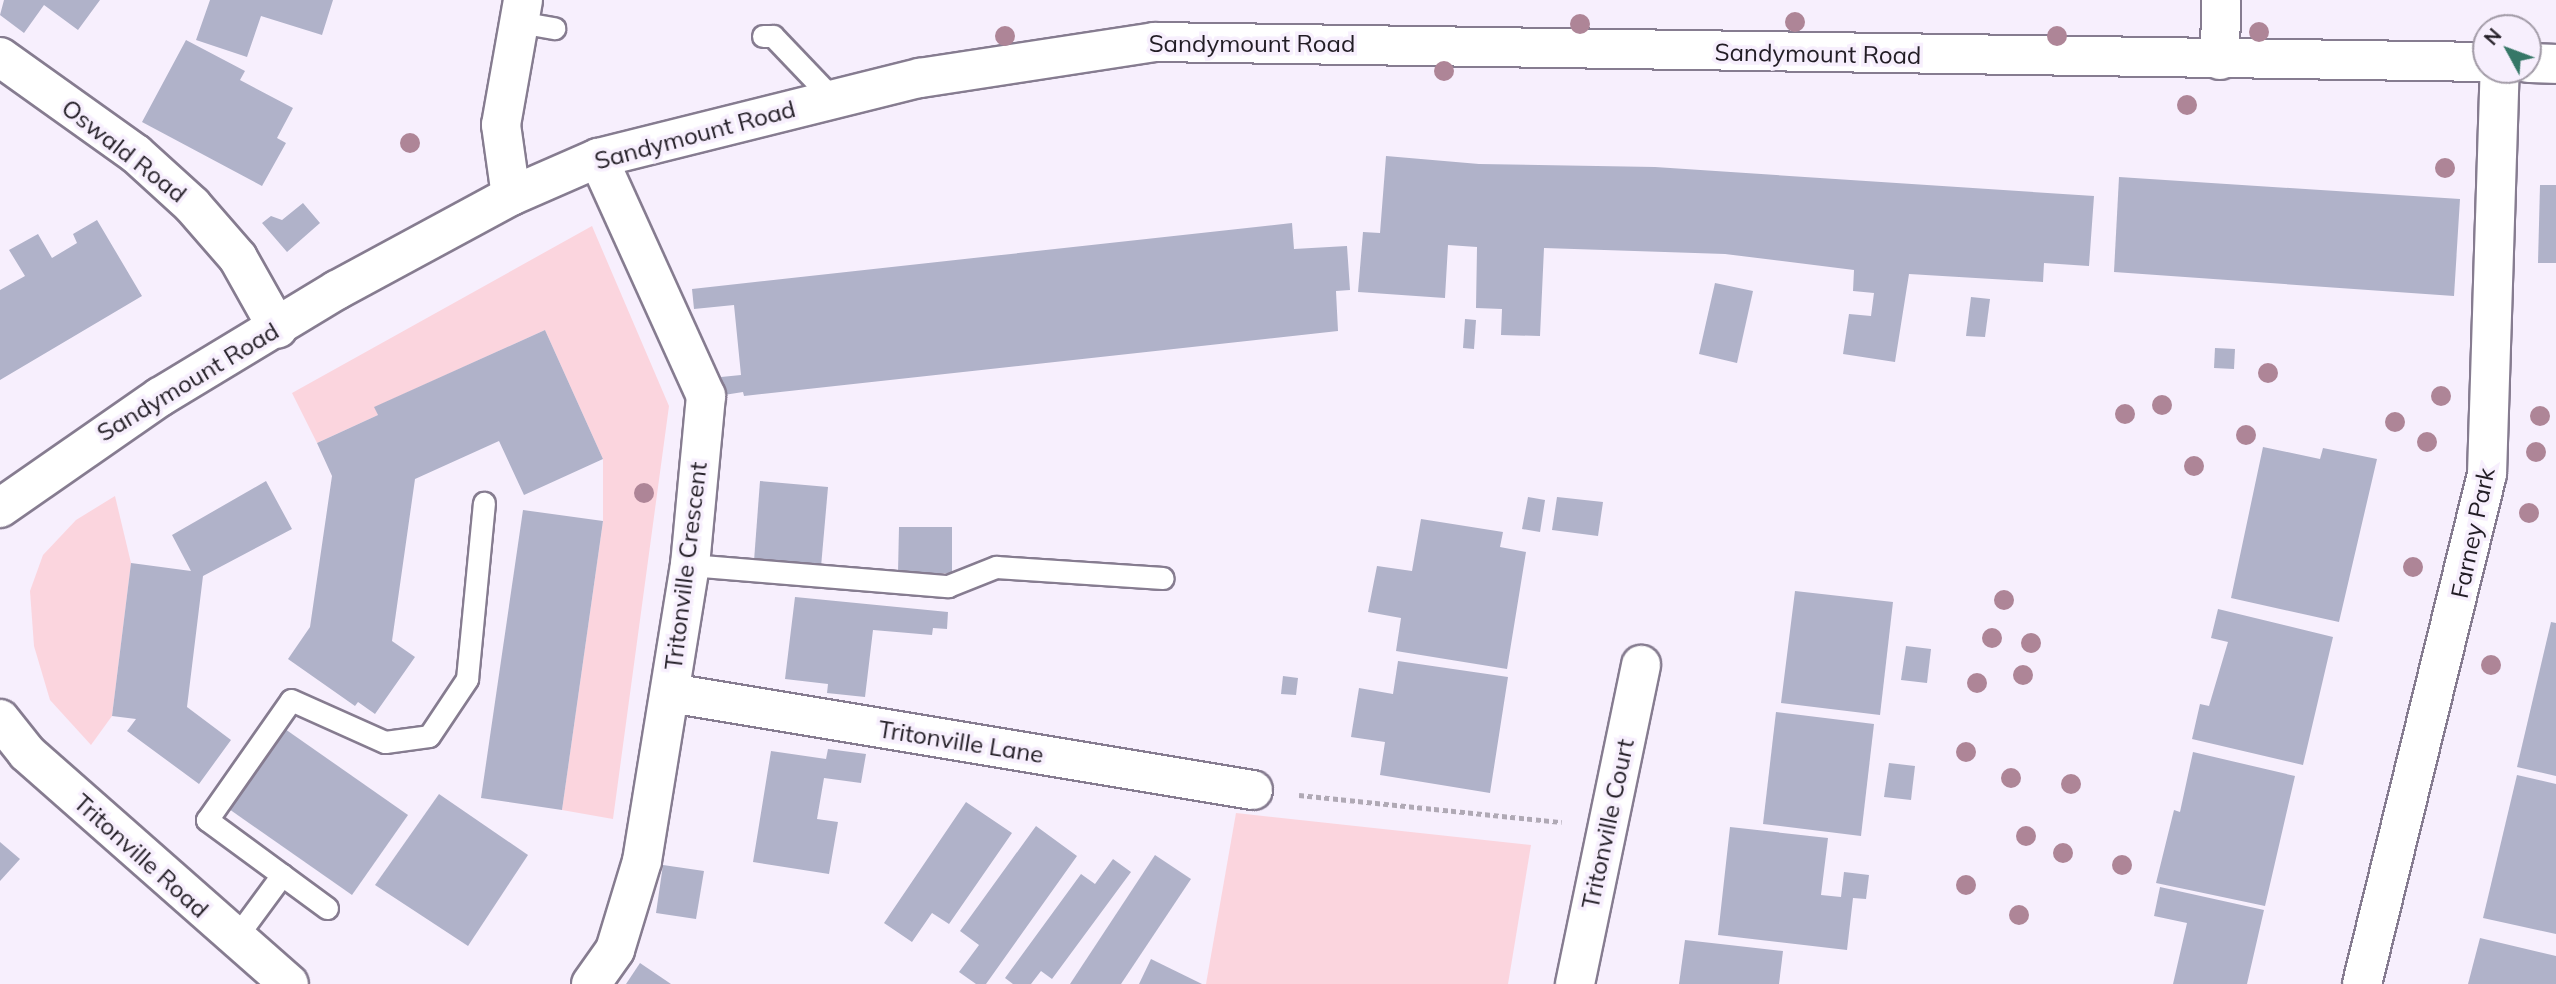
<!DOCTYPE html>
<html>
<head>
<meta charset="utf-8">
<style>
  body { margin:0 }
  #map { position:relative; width:2556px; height:984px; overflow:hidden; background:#f7effd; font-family:Mulish,sans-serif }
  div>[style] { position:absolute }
  .green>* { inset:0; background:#fbd5de }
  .building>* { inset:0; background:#b0b2c9 }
  .path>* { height:4.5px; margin-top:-2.25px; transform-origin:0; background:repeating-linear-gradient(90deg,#b0a9b5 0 5px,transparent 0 8.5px) }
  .roads { filter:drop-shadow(2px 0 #867c90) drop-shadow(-2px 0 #867c90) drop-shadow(0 2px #867c90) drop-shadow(0 -2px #867c90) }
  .service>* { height:21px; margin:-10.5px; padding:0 10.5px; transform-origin:10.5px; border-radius:10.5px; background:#fff }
  .minor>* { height:38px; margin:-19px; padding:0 19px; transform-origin:19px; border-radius:19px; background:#fff }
  .tertiary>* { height:38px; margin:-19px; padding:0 19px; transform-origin:19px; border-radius:19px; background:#fff }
  .trees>* { width:20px; height:20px; margin:-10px; border-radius:50%; background:#ae8597 }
  span { translate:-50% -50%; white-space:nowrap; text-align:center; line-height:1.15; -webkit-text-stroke:7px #f7effd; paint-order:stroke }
  .street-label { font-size:24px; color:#221d25 }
  .north { position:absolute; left:2472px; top:14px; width:70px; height:70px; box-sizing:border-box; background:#f7effd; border:2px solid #a29ba7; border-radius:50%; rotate:311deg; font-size:19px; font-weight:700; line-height:28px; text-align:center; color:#221d25 }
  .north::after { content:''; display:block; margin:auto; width:24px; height:32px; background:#367767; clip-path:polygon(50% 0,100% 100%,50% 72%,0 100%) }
</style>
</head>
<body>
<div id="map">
  <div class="green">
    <div style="clip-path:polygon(592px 226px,669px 406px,613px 819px,562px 810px,603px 521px,603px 459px,545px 330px,375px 407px,378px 415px,317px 443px,292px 393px)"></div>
    <div style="clip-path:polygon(115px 496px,131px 563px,112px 716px,91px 745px,50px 700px,34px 646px,30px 591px,43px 555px,76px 520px)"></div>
    <div style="clip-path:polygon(1236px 813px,1531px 845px,1508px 984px,1206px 984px)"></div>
  </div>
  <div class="building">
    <div style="clip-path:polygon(4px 0,100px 0,78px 30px,44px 5px,24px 33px,0 15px)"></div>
    <div style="clip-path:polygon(210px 0,333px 0,322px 35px,261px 16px,247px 57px,196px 40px)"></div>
    <div style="clip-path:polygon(186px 40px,245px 71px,240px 80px,293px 108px,277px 138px,286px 143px,262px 186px,142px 122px)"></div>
    <div style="clip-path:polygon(1386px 156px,1479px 164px,1655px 167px,2094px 196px,2089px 266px,2044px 263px,2043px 282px,1909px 274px,1895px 362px,1843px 354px,1849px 314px,1871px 316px,1874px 293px,1853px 291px,1854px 270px,1725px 254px,1544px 248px,1540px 336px,1501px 335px,1502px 309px,1476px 308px,1477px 247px,1448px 245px,1445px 298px,1358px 292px,1363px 232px,1380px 233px)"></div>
    <div style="clip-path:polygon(2119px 177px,2460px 199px,2454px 296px,2114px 272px)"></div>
    <div style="clip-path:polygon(2540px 185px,2556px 185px,2556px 263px,2538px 263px)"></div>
    <div style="clip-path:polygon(303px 203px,320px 223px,287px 252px,262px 223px,271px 216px,282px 220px)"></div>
    <div style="clip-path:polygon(97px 220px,142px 296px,0 380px,0 290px,25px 276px,9px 250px,38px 234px,52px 258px,77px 243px,73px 234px)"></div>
    <div style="clip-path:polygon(1292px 223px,1294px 249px,1347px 246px,1350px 290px,1336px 291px,1338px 331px,744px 396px,743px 392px,724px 395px,721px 377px,741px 375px,734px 305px,694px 309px,692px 289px)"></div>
    <div style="clip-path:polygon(1715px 283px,1753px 291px,1737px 363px,1699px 354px)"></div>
    <div style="clip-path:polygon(1971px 297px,1990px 299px,1985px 337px,1966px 336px)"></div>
    <div style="clip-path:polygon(1465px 319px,1476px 320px,1474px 349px,1463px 348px)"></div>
    <div style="clip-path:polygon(545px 330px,603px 459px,524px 495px,499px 441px,415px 479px,392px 641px,415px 657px,375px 714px,358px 702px,355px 706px,288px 659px,310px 627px,332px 476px,317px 443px,378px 415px,374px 407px)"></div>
    <div style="clip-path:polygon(2215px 348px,2235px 349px,2234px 369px,2214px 368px)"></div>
    <div style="clip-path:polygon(2263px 447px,2320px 459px,2323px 448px,2377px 459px,2339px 622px,2231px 598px)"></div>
    <div style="clip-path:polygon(266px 481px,292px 529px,203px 576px,187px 707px,231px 740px,199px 784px,127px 731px,136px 719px,112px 716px,131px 563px,191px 571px,172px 535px)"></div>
    <div style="clip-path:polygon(760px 481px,828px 487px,821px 567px,754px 561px)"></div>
    <div style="clip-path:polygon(1528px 497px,1545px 500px,1540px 532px,1522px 529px)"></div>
    <div style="clip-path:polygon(1557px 497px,1603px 502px,1598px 536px,1552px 530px)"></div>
    <div style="clip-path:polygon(523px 510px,603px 521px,562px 810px,481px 798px)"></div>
    <div style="clip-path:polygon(1421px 519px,1503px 532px,1500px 547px,1526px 552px,1507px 669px,1396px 651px,1401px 618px,1368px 612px,1377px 566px,1412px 571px)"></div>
    <div style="clip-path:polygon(899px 527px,952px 527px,952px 573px,898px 573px)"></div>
    <div style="clip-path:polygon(1795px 591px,1893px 602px,1880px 715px,1781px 703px)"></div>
    <div style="clip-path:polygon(795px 597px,948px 612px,947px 629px,933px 628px,932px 635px,873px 630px,865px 697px,827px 693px,828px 684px,785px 679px)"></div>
    <div style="clip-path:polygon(2218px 609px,2333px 637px,2303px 765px,2192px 739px,2200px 704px,2209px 706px,2228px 642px,2211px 638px)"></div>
    <div style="clip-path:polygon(2551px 622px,2556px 623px,2556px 776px,2517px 767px)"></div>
    <div style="clip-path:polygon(1906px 646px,1931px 649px,1927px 683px,1901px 680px)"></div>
    <div style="clip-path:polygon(1398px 661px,1508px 677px,1490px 793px,1380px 775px,1385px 742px,1351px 737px,1359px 688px,1393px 694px)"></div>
    <div style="clip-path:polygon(1283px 676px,1298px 678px,1296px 695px,1281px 694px)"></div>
    <div style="clip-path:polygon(1776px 712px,1874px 724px,1861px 836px,1763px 824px)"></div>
    <div style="clip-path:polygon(285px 729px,408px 815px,352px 895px,229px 809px)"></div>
    <div style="clip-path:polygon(828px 749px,866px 754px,861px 783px,824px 778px,817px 819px,838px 822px,829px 874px,753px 862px,771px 751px,826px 759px)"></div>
    <div style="clip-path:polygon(2193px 752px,2295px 776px,2265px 906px,2156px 883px,2174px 810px,2180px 812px)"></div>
    <div style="clip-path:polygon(1889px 763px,1915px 766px,1911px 800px,1884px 797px)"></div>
    <div style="clip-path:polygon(2517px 775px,2556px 784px,2556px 934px,2483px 918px)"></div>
    <div style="clip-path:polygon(439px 794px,528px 855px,468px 946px,375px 885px)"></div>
    <div style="clip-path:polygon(966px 802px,1012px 833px,949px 924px,932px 913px,912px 942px,884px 923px)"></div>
    <div style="clip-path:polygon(1036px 826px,1077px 856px,986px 984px,976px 984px,959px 972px,979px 945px,960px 931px)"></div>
    <div style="clip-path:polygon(1730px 827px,1828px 838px,1821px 895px,1841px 897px,1844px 872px,1869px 875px,1866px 899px,1853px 898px,1847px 950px,1718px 935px)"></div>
    <div style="clip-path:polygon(0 842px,20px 859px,0 881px)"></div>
    <div style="clip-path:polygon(1155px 855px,1191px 879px,1121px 984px,1070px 984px)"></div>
    <div style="clip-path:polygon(1113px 859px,1131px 872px,1052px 979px,1041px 971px,1031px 984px,1013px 984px,1005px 978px,1081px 874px,1095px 884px)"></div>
    <div style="clip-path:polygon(663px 865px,704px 871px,696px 919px,656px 913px)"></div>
    <div style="clip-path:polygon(2160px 887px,2264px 910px,2247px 984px,2173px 984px,2187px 923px,2154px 916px)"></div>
    <div style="clip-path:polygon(2480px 938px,2556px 956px,2556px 984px,2468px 984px)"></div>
    <div style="clip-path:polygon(1685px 940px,1783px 951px,1779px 984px,1679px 984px)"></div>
    <div style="clip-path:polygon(1151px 959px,1202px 984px,1139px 984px)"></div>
    <div style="clip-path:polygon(640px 963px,671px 984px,626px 984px)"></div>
  </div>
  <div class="path">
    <div style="left:1299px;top:795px;width:264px;rotate:5.9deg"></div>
  </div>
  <div class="roads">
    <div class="service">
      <div style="left:519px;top:22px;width:36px;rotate:10deg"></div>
      <div style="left:763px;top:36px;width:10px"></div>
      <div style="left:773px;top:36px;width:87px;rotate:46.4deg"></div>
      <div style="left:690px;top:565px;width:259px;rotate:4.7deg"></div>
      <div style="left:948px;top:586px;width:52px;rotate:-21.6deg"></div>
      <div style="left:996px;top:567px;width:167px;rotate:3.8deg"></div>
      <div style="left:327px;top:908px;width:149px;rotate:-143.7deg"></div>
      <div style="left:207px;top:820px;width:146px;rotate:-55deg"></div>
      <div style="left:291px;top:700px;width:103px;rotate:24.1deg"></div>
      <div style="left:385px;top:742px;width:44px;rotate:-7.8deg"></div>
      <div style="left:429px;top:736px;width:69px;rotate:-56.3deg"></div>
      <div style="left:467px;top:679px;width:177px;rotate:-84.5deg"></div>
      <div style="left:234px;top:940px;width:81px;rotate:-53.6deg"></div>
    </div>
    <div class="minor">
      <div style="left:0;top:57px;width:167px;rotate:35.5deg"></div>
      <div style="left:136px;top:154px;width:76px;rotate:42.3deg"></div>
      <div style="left:192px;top:205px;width:70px;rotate:49deg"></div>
      <div style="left:238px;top:258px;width:81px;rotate:60.6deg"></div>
      <div style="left:2220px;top:60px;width:60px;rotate:-89deg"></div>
      <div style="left:511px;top:196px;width:72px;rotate:-98deg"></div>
      <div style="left:501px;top:125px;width:127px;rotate:-80deg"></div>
      <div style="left:670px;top:693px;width:591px;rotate:9.45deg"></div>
      <div style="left:591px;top:984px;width:42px;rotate:-54.8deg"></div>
      <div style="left:615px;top:950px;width:93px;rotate:-73.1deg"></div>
      <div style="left:642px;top:861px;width:300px;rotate:-80.8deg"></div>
      <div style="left:690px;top:565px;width:170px;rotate:-84.6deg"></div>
      <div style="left:706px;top:396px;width:261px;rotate:-114.4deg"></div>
      <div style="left:1575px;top:984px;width:326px;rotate:-78.3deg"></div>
      <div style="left:2362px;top:984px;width:525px;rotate:-76.23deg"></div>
      <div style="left:2487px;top:474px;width:404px;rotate:-88.2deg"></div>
    </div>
    <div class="tertiary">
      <div style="left:2528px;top:63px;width:28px;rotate:2deg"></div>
      <div style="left:0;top:508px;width:195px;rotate:-34.8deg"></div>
      <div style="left:160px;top:397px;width:207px;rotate:-31.2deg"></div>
      <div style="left:337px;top:290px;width:198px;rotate:-28.4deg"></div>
      <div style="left:511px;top:196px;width:95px;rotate:-23.6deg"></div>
      <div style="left:598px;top:158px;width:332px;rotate:-14deg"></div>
      <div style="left:920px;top:78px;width:237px;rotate:-8.7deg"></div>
      <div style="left:1154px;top:42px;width:1332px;rotate:0.86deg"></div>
      <div style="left:0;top:719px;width:43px;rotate:51.5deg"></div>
      <div style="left:27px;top:753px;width:349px;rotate:41.4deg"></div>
    </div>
  </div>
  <div class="trees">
    <div style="left:1795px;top:22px"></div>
    <div style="left:1580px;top:24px"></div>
    <div style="left:2259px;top:32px"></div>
    <div style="left:1005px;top:36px"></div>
    <div style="left:2057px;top:36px"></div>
    <div style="left:1444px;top:71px"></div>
    <div style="left:2187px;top:105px"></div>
    <div style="left:410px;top:143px"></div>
    <div style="left:2445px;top:168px"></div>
    <div style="left:2268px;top:373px"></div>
    <div style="left:2441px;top:396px"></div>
    <div style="left:2162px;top:405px"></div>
    <div style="left:2125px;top:414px"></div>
    <div style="left:2540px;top:416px"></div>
    <div style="left:2395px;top:422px"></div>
    <div style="left:2246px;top:435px"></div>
    <div style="left:2427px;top:442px"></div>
    <div style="left:2536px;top:452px"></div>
    <div style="left:2194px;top:466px"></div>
    <div style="left:644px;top:493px"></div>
    <div style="left:2529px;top:513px"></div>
    <div style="left:2413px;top:567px"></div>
    <div style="left:2004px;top:600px"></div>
    <div style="left:1992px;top:638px"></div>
    <div style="left:2031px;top:643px"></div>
    <div style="left:2491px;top:665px"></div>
    <div style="left:2023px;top:675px"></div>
    <div style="left:1977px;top:683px"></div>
    <div style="left:1966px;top:752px"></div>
    <div style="left:2011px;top:778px"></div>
    <div style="left:2071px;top:784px"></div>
    <div style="left:2026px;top:836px"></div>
    <div style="left:2063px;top:853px"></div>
    <div style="left:2122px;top:865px"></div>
    <div style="left:1966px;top:885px"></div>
    <div style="left:2019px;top:915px"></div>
  </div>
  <div class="street-label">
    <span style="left:1252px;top:44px">Sandymount Road</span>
    <span style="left:1818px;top:54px;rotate:1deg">Sandymount Road</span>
    <span style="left:695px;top:135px;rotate:-15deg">Sandymount Road</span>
    <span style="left:124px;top:151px;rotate:38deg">Oswald Road</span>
    <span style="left:188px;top:382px;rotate:-31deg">Sandymount Road</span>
    <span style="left:2473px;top:533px;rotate:-78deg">Farney Park</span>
    <span style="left:686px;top:566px;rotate:-83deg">Tritonville Crescent</span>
    <span style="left:961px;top:742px;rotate:9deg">Tritonville Lane</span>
    <span style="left:1608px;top:824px;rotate:-78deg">Tritonville Court</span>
    <span style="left:141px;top:856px;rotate:42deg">Tritonville Road</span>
  </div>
  <div class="north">N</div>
</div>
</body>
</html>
